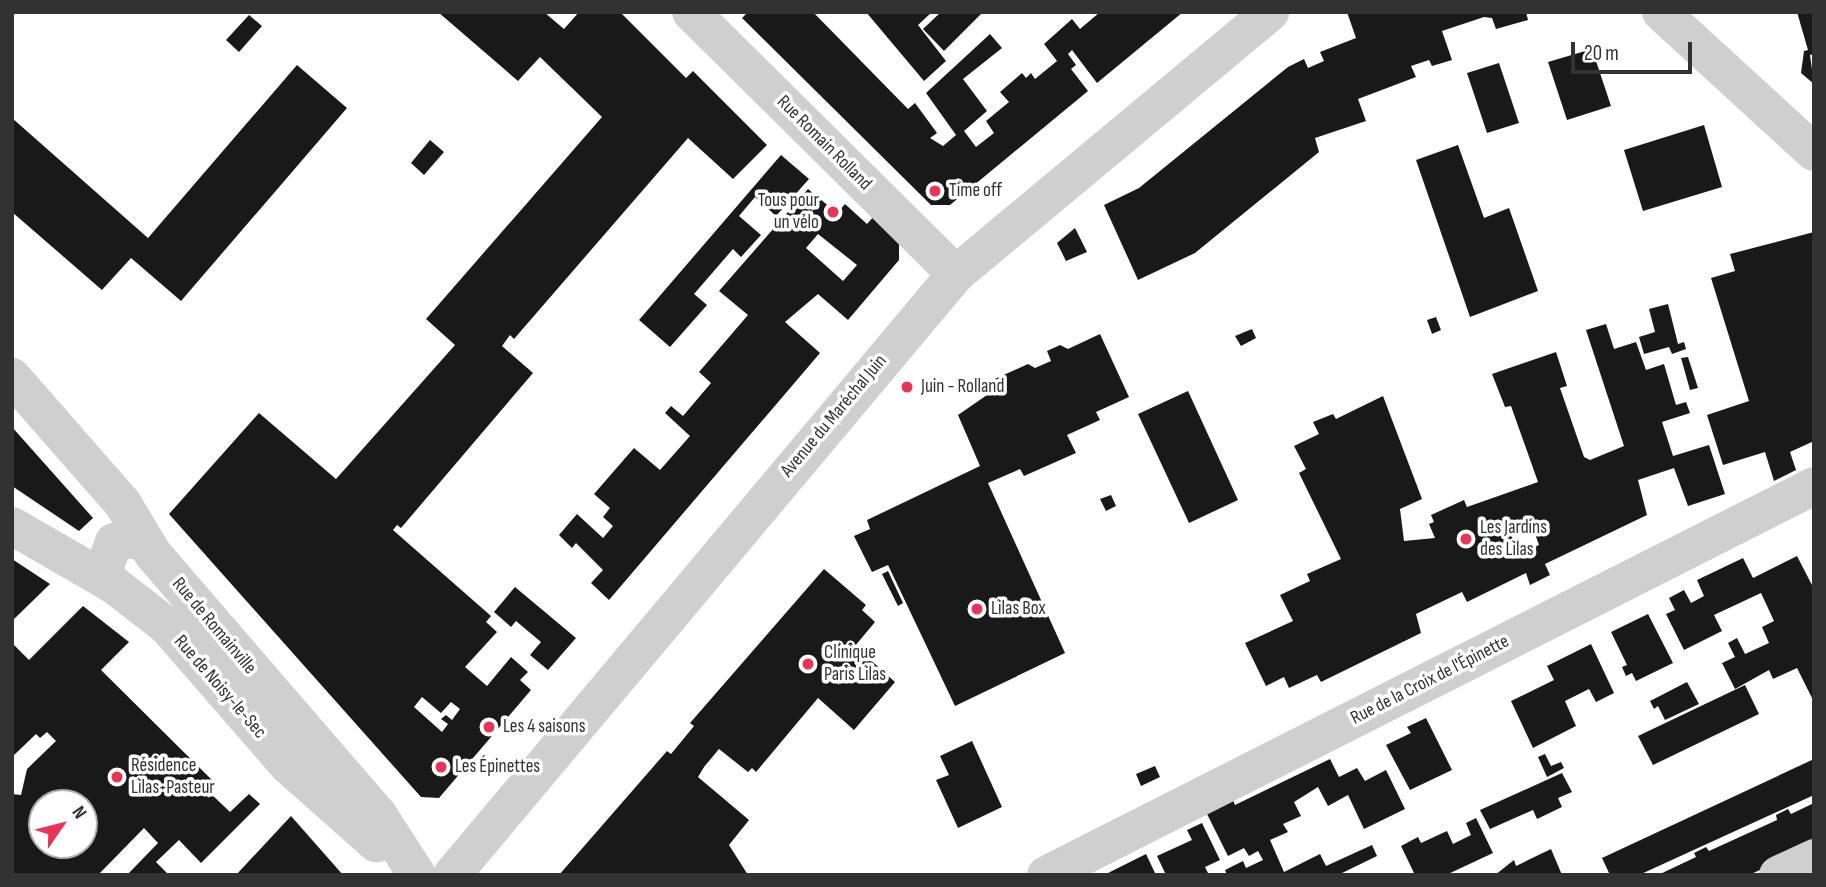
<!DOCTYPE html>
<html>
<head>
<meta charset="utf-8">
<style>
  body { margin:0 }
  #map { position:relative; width:1826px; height:887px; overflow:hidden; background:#fff; font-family:"Sofia Sans Condensed",sans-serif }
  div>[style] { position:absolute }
  .building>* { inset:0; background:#191919 }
  .minor>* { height:38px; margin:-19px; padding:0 19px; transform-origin:19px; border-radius:19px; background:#cfcfcf }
  .dots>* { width:19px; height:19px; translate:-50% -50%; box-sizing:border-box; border:4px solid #fff; border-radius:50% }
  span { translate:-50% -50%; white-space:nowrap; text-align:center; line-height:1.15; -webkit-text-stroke:7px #fff; paint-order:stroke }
  .street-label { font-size:19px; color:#323232 }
  .poi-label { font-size:19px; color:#323232 }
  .left { translate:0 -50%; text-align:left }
  .right { translate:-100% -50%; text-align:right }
  .frame { position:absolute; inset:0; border:14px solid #323232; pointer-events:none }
  .north { position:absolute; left:28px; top:789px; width:70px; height:70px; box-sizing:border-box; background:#fff; border:2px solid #adadad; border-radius:50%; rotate:55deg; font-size:19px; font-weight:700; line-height:28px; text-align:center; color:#323232 }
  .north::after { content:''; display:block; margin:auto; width:24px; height:32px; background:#e93457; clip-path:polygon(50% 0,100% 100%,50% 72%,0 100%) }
  .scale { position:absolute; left:1571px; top:42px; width:121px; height:32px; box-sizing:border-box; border:4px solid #323232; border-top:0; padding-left:9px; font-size:21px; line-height:24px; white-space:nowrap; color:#323232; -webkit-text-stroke:5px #fff; paint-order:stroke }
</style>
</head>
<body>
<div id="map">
  <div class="building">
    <div style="clip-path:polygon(evenodd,438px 12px,544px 12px,564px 29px,579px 12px,620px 12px,686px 78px,693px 71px,767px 145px,733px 179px,688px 138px,514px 339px,510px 335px,502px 346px,533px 373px,401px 528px,397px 525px,393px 530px,491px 616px,486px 622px,497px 632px,465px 667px,487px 686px,511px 657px,528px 672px,520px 680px,531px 690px,439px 798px,421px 797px,169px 514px,259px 413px,336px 479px,455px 345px,426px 319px,602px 117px,540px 57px,518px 81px,438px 12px,422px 697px,441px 713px,451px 702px,460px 709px,452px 720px,446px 715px,441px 719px,448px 724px,442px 732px,414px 707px,422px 697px)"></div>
    <div style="clip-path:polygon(748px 12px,813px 12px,908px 109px,915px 103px,937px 133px,930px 138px,943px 146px,956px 135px,926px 93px,990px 34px,1002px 48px,963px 79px,987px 111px,964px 131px,976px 147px,994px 133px,986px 121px,1009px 102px,1000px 92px,1022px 73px,1026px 78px,1031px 73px,1035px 79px,1057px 61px,1044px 44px,1072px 19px,1080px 29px,1100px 12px,1183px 12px,1097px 83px,1072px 50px,1068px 54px,1076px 65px,1071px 69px,1088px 91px,950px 205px,931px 205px,742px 18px)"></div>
    <div style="clip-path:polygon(866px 12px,932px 12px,918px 25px,946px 61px,924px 81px)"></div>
    <div style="clip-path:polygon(941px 12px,983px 12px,944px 51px,923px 29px)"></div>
    <div style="clip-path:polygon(1347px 12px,1526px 12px,1528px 20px,1496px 29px,1492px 18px,1484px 17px,1442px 31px,1452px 60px,1432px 66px,1429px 60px,1411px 66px,1416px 77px,1358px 99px,1366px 121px,1315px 138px,1319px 152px,1195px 253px,1138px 280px,1104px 205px,1139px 188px,1288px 67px,1304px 59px,1308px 68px,1324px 61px,1320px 52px,1356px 38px)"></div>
    <div style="clip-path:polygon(1797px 12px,1814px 12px,1814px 54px,1810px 55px,1814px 84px,1801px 73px,1804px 51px,1808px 50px)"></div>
    <div style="clip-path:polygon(249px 15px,262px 26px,239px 52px,226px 40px)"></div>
    <div style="clip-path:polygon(1592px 49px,1611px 106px,1567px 120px,1548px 62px)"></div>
    <div style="clip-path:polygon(1499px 63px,1519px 123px,1487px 133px,1467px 73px)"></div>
    <div style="clip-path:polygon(297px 65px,347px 108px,181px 301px,131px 258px,102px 290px,12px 212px,12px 118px,148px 238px)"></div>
    <div style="clip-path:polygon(1704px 125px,1722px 187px,1643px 211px,1624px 150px)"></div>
    <div style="clip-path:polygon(430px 140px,444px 152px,424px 175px,411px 163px)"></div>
    <div style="clip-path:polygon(1458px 145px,1484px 218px,1509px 208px,1538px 291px,1470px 317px,1416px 160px)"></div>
    <div style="clip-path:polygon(781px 155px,809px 179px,776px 216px,755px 197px,739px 216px,761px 235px,741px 257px,733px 249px,694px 294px,707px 305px,670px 347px,639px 320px)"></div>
    <div style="clip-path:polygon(evenodd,808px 189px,837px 213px,845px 204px,867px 224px,874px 216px,899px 241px,899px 260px,848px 320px,818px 294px,785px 322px,820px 353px,609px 600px,591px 583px,603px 570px,576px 543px,572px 548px,559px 535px,577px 514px,603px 538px,613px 526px,603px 517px,610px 508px,594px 494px,634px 448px,660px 470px,690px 436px,665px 413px,671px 406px,683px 416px,711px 383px,699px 372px,748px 315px,719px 291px,808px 189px,818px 234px,857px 265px,843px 281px,806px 248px,818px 234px)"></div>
    <div style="clip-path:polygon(1075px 228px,1087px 252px,1066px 261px,1057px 243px)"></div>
    <div style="clip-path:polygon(1814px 232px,1814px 441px,1790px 452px,1796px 470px,1774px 481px,1765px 452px,1723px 465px,1707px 415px,1749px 401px,1711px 278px,1735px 271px,1730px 254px)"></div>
    <div style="clip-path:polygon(1668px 304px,1678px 344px,1684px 342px,1686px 349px,1672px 354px,1669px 347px,1644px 354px,1639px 337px,1655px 332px,1649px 309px)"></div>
    <div style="clip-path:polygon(1436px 317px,1441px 330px,1432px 334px,1427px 320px)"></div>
    <div style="clip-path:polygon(evenodd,1606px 324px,1614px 349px,1636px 342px,1646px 370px,1664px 364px,1676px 405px,1686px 402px,1690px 413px,1662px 422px,1673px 456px,1709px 445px,1725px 494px,1688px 506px,1674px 468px,1638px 480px,1647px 515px,1545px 564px,1550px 575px,1530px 585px,1526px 573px,1467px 602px,1462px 592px,1416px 614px,1421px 633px,1321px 682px,1317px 675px,1289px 688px,1284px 677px,1266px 686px,1245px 643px,1293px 621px,1280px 595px,1310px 581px,1307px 574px,1341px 559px,1299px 473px,1306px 469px,1294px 446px,1319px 434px,1313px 422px,1333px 414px,1336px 419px,1383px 396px,1422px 499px,1400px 509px,1404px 541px,1435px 538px,1429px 524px,1434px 522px,1431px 515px,1464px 500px,1467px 507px,1538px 482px,1511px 406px,1505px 407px,1492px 374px,1556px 352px,1567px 386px,1560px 388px,1584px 457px,1590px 460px,1624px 446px,1586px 330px,1606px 324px,1529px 517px,1539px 545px,1518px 554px,1508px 525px,1529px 517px)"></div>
    <div style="clip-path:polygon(1252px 329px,1256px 338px,1241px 346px,1235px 336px)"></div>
    <div style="clip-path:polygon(1100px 334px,1129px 397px,1096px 412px,1100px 420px,1067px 435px,1076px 453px,1024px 476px,1020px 469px,988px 483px,1065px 653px,955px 706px,888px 565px,872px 572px,854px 536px,870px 529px,867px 520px,980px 466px,958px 415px,987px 395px,988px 382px,1028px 364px,1035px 368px,1051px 361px,1047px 351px,1060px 345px,1068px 349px)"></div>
    <div style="clip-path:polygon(1688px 357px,1698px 388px,1690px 390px,1681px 358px)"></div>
    <div style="clip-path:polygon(1188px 391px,1238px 500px,1189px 523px,1138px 414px)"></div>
    <div style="clip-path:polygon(12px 427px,93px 518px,79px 531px,12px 486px)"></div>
    <div style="clip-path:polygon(1111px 495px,1116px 506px,1106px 511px,1100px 499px)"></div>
    <div style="clip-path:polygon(1797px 556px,1814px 589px,1814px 702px,1797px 668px,1773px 679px,1769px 670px,1735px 689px,1722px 663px,1735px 657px,1728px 643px,1737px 638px,1745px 654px,1769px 643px,1762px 627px,1774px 621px,1761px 593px,1714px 615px,1722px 631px,1684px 650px,1666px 614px,1675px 610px,1669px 598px,1684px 590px,1691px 603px,1704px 596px,1697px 580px,1743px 558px,1753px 578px)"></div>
    <div style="clip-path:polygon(12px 559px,50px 584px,12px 621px)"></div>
    <div style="clip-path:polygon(824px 569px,866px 605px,862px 610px,875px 622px,855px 646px,895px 682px,854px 730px,818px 698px,756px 772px,752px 768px,748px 772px,719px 749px,704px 767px,698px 777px,749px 820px,729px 845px,748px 875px,559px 875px,667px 751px,671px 754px,694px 726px,690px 723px)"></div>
    <div style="clip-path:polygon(888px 571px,903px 603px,898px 606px,882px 574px)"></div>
    <div style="clip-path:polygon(515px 587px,576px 638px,548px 670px,530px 655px,541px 642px,516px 621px,511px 627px,494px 612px)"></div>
    <div style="clip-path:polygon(evenodd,83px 606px,129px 642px,101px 670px,217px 785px,209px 792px,230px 812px,249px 794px,260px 804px,201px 863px,179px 840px,156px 862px,169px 875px,127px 875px,158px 843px,144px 828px,98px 875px,12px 875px,12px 794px,21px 795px,27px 769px,56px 741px,47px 732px,40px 738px,36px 734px,12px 757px,12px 643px,29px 660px,83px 606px,42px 803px,84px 803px,84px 845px,42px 845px,42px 803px)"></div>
    <div style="clip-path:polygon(1648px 614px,1673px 663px,1636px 681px,1632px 673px,1626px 676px,1622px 667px,1627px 665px,1611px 632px)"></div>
    <div style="clip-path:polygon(1591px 644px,1614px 693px,1596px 702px,1589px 689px,1565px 701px,1576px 726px,1533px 748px,1511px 701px,1554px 680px,1547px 666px)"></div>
    <div style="clip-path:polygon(1687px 682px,1699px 704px,1665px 720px,1658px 706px,1654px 709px,1650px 701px)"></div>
    <div style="clip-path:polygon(1745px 685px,1759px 714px,1653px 765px,1638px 736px)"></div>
    <div style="clip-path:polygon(1426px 718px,1452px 770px,1410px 790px,1386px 745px,1411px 733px,1407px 727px)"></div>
    <div style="clip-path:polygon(972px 741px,1002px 807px,958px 828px,936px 780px,949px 775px,940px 756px)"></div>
    <div style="clip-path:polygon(1545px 754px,1551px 766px,1561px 762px,1564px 768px,1547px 777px,1538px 757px)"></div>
    <div style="clip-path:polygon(1330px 759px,1339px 777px,1357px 768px,1365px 781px,1386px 770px,1405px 809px,1364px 829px,1348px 795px,1328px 806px,1318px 787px,1294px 802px,1301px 816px,1283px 824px,1288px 832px,1270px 840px,1284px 872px,1320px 854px,1326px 866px,1372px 845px,1377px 856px,1338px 875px,1227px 875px,1225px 870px,1243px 861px,1246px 868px,1263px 860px,1258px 851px,1249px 856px,1244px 848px,1228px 856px,1204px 808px,1231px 795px,1235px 805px)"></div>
    <div style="clip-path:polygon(1814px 759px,1814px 795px,1639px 875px,1610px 875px,1602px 858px)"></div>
    <div style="clip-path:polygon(1155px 766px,1160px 777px,1141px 786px,1136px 774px)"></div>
    <div style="clip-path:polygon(1562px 773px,1572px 792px,1558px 798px,1562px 807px,1537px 819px,1533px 810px,1490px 829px,1480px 810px)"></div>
    <div style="clip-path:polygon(1814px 803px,1814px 845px,1749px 875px,1658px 875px,1696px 857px,1694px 853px,1706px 847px,1709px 851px,1777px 820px,1776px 815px,1788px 809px,1791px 814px)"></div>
    <div style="clip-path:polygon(291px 816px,343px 875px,236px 875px)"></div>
    <div style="clip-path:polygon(1476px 818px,1493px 853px,1446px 875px,1415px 875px,1401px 846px,1418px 837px,1421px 843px,1447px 831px,1453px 844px,1471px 835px,1466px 823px)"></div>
    <div style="clip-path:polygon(1202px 823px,1220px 860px,1205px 867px,1209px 875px,1166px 875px,1157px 856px,1192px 840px,1187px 830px)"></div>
    <div style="clip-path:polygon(1551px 849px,1562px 875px,1495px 875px,1514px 860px,1516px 866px)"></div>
    <div style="clip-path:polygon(1146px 854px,1156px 875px,1104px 875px)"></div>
  </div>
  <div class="minor">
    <div style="left:691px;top:12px;width:373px;rotate:44.7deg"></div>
    <div style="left:1661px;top:12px;width:207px;rotate:42.5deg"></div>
    <div style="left:12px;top:377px;width:169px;rotate:48.8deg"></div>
    <div style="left:123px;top:504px;width:58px;rotate:59deg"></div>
    <div style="left:153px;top:554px;width:346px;rotate:49.2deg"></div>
    <div style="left:379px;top:816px;width:70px;rotate:57.2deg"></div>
    <div style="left:12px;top:526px;width:118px;rotate:30deg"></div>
    <div style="left:114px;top:585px;width:67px;rotate:37.7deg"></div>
    <div style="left:167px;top:626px;width:184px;rotate:49deg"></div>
    <div style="left:288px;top:765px;width:118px;rotate:41.6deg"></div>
    <div style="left:112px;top:584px;width:16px;rotate:-125deg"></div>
    <div style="left:103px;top:571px;width:31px;rotate:-69deg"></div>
    <div style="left:114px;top:542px;width:22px;rotate:-8deg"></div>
    <div style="left:136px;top:539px;width:14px;rotate:30deg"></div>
    <div style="left:452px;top:875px;width:784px;rotate:-50.02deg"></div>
    <div style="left:956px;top:274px;width:409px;rotate:-39.8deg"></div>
    <div style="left:1046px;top:875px;width:861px;rotate:-26.86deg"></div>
    <div style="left:1778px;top:875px;width:40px;rotate:-25deg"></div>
  </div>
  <div class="dots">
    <div style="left:935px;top:191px;background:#e93457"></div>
    <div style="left:833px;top:212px;background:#e93457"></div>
    <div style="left:907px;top:387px;background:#e93457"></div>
    <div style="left:1466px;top:539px;background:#e93457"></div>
    <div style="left:977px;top:609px;background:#e93457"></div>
    <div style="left:808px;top:664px;background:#e93457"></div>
    <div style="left:489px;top:727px;background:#e93457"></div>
    <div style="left:441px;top:767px;background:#e93457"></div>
    <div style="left:117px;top:777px;background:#e93457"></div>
  </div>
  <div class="street-label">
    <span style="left:824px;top:143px;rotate:45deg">Rue Romain Rolland</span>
    <span style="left:834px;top:416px;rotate:-50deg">Avenue du Maréchal Juin</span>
    <span style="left:214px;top:626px;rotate:50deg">Rue de Romainville</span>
    <span style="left:1430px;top:680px;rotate:-27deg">Rue de la Croix de l'Épinette</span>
    <span style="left:220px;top:687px;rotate:49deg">Rue de Noisy-le-Sec</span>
  </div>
  <div class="poi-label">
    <span class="left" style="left:949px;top:191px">Time off</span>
    <span class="right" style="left:819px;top:212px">Tous pour<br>un vélo</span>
    <span class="left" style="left:921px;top:387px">Juin - Rolland</span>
    <span class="left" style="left:1480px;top:539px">Les Jardins<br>des Lilas</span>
    <span class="left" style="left:991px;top:609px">Lilas Box</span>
    <span class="left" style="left:824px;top:664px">Clinique<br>Paris Lilas</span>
    <span class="left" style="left:503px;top:727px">Les 4 saisons</span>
    <span class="left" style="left:131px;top:777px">Résidence<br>Lilas-Pasteur</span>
    <span class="left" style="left:455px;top:767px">Les Épinettes</span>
  </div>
  <div class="frame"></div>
  <div class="north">N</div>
  <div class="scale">20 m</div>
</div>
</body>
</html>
